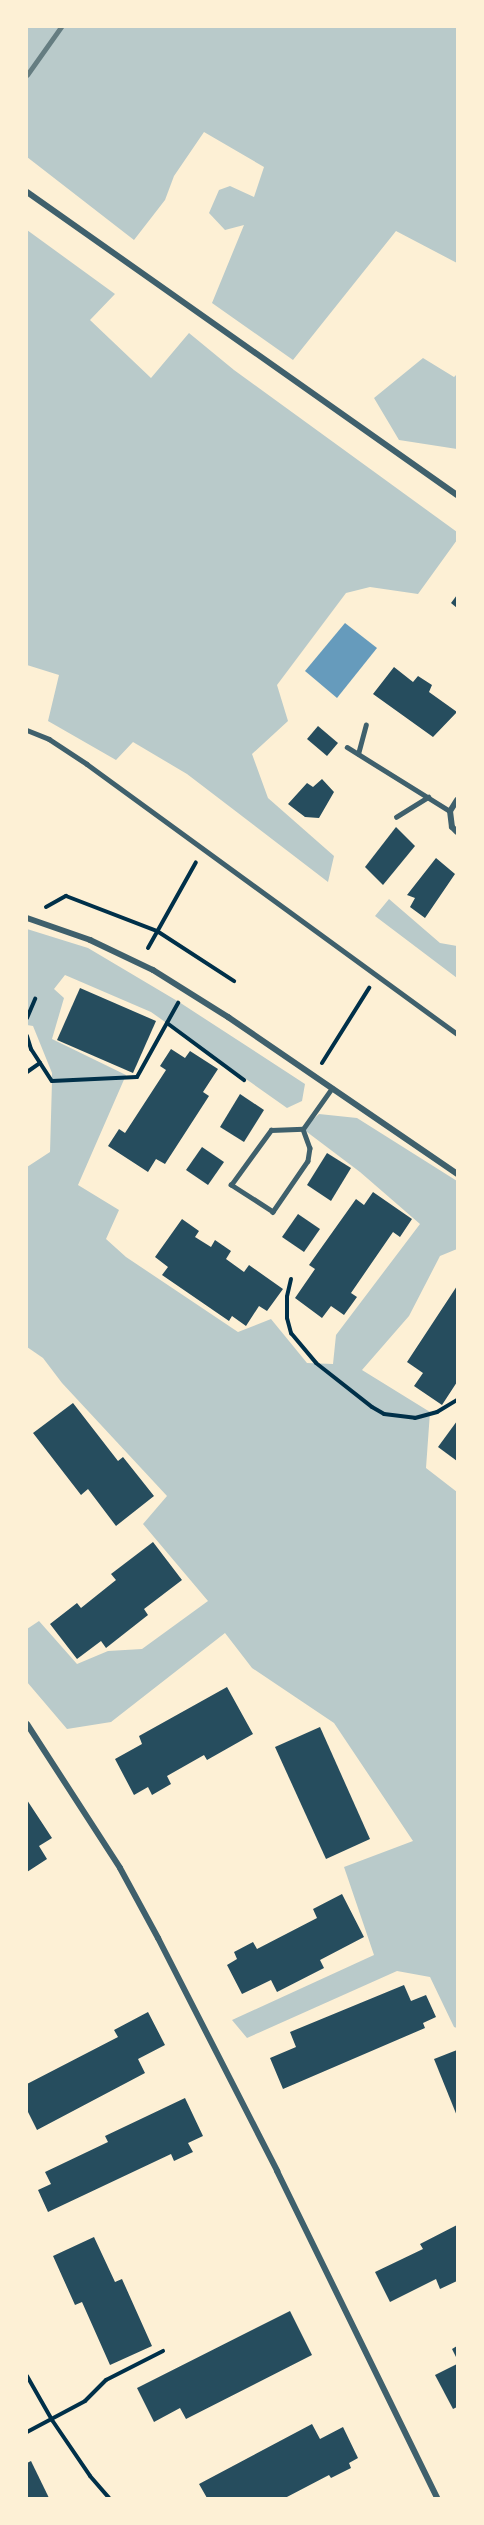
<!DOCTYPE html>
<html>
<head>
<meta charset="utf-8">
<style>
  body { margin:0 }
  #map { position:relative; width:484px; height:2525px; overflow:hidden; background:#fdf0d5; font-family:"Work Sans",sans-serif }
  div>[style] { position:absolute }
  .green>* { inset:0; background:#b9caca }
  .water>* { inset:0; background:#669bbc }
  .building>* { inset:0; background:#264d5e }
  .path>* { height:4px; margin:-2px; padding:0 2px; transform-origin:2px; border-radius:2px; background:#003049 }
  .service>* { height:4.5px; margin:-2.25px; padding:0 2.25px; transform-origin:2.25px; border-radius:2.25px; background:#3f606c }
  .minor>* { height:6px; margin:-3px; padding:0 3px; transform-origin:3px; border-radius:3px; background:#3f606c }
  .rail>* { height:4.5px; margin:-2.25px; padding:0 2.25px; transform-origin:2.25px; border-radius:2.25px; background:#657d81 }
  span { translate:-50% -50%; white-space:nowrap; text-align:center; line-height:1.15; -webkit-text-stroke:5px #fdf0d5; paint-order:stroke }
  .frame { position:absolute; inset:0; border:28px solid #fdf0d5; pointer-events:none }
</style>
</head>
<body>
<div id="map">
  <div class="green">
    <div style="clip-path:polygon(27px 27px,457px 27px,457px 263px,396px 231px,293px 360px,212px 303px,244px 225px,225px 230px,209px 213px,219px 190px,230px 186px,254px 197px,264px 167px,204px 132px,174px 176px,165px 200px,134px 240px,27px 157px)"></div>
    <div style="clip-path:polygon(27px 230px,115px 294px,90px 320px,151px 378px,189px 333px,234px 370px,457px 532px,457px 540px,418px 594px,370px 587px,346px 593px,277px 685px,288px 721px,252px 754px,268px 798px,334px 856px,328px 882px,187px 774px,133px 742px,116px 760px,48px 721px,59px 675px,27px 665px)"></div>
    <div style="clip-path:polygon(423px 358px,454px 377px,457px 374px,457px 449px,399px 440px,374px 398px)"></div>
    <div style="clip-path:polygon(389px 899px,440px 943px,457px 946px,457px 978px,375px 916px)"></div>
    <div style="clip-path:polygon(27px 929px,88px 948px,179px 1002px,305px 1084px,302px 1101px,287px 1108px,151px 1012px,65px 975px,54px 989px,64px 998px,52px 1039px,126px 1075px,78px 1185px,119px 1210px,106px 1239px,126px 1257px,238px 1332px,271px 1319px,307px 1363px,333px 1364px,336px 1335px,420px 1224px,360px 1172px,303px 1129px,319px 1114px,357px 1118px,457px 1181px,457px 1249px,440px 1256px,409px 1316px,362px 1370px,430px 1412px,426px 1468px,457px 1492px,457px 2028px,454px 2027px,430px 1977px,397px 1971px,247px 2038px,232px 2020px,374px 1955px,344px 1867px,413px 1841px,334px 1723px,252px 1668px,225px 1633px,111px 1722px,67px 1729px,27px 1682px,27px 1629px,39px 1621px,77px 1664px,108px 1651px,142px 1649px,208px 1601px,143px 1524px,167px 1496px,62px 1383px,43px 1358px,27px 1347px,27px 1167px,50px 1152px,52px 1081px,52px 1073px,33px 1026px,27px 1025px)"></div>
  </div>
  <div class="water">
    <div style="clip-path:polygon(345px 623px,377px 648px,337px 698px,305px 671px)"></div>
  </div>
  <div class="building">
    <div style="clip-path:polygon(457px 595px,457px 608px,451px 603px)"></div>
    <div style="clip-path:polygon(394px 667px,413px 682px,418px 676px,432px 685px,429px 692px,457px 712px,433px 737px,373px 694px)"></div>
    <div style="clip-path:polygon(318px 726px,338px 743px,327px 756px,307px 739px)"></div>
    <div style="clip-path:polygon(322px 779px,334px 792px,319px 818px,305px 817px,288px 804px,307px 783px,313px 787px)"></div>
    <div style="clip-path:polygon(396px 827px,415px 846px,383px 885px,365px 867px)"></div>
    <div style="clip-path:polygon(436px 858px,455px 874px,425px 918px,410px 907px,415px 898px,407px 895px)"></div>
    <div style="clip-path:polygon(80px 988px,156px 1021px,133px 1073px,57px 1040px)"></div>
    <div style="clip-path:polygon(171px 1049px,185px 1058px,190px 1051px,218px 1069px,203px 1092px,209px 1096px,165px 1164px,156px 1159px,148px 1172px,108px 1146px,119px 1129px,125px 1133px,166px 1070px,160px 1066px)"></div>
    <div style="clip-path:polygon(240px 1094px,264px 1110px,244px 1142px,220px 1127px)"></div>
    <div style="clip-path:polygon(202px 1147px,224px 1162px,208px 1185px,186px 1170px)"></div>
    <div style="clip-path:polygon(327px 1153px,351px 1168px,331px 1201px,307px 1185px)"></div>
    <div style="clip-path:polygon(373px 1192px,412px 1219px,400px 1237px,393px 1232px,351px 1293px,357px 1297px,344px 1315px,331px 1306px,322px 1318px,295px 1298px,315px 1269px,309px 1265px,356px 1199px,364px 1205px)"></div>
    <div style="clip-path:polygon(298px 1214px,320px 1229px,304px 1252px,282px 1237px)"></div>
    <div style="clip-path:polygon(182px 1219px,199px 1231px,195px 1237px,211px 1247px,215px 1240px,231px 1251px,226px 1259px,244px 1272px,249px 1265px,283px 1289px,267px 1311px,259px 1306px,246px 1326px,232px 1316px,229px 1321px,162px 1275px,168px 1267px,155px 1257px)"></div>
    <div style="clip-path:polygon(457px 1286px,457px 1382px,442px 1405px,414px 1386px,423px 1373px,407px 1362px)"></div>
    <div style="clip-path:polygon(73px 1403px,118px 1461px,123px 1457px,154px 1496px,116px 1526px,88px 1489px,81px 1495px,33px 1433px)"></div>
    <div style="clip-path:polygon(457px 1421px,457px 1461px,438px 1447px)"></div>
    <div style="clip-path:polygon(153px 1542px,182px 1580px,144px 1609px,148px 1615px,106px 1648px,101px 1641px,77px 1659px,50px 1624px,77px 1603px,81px 1608px,116px 1580px,111px 1574px)"></div>
    <div style="clip-path:polygon(227px 1687px,253px 1734px,207px 1760px,204px 1755px,167px 1776px,171px 1784px,152px 1795px,148px 1787px,134px 1795px,115px 1759px,142px 1744px,139px 1736px)"></div>
    <div style="clip-path:polygon(320px 1727px,370px 1839px,326px 1859px,275px 1747px)"></div>
    <div style="clip-path:polygon(27px 1800px,52px 1838px,39px 1846px,47px 1859px,27px 1872px)"></div>
    <div style="clip-path:polygon(342px 1894px,364px 1937px,320px 1960px,324px 1968px,277px 1992px,271px 1980px,242px 1994px,227px 1965px,237px 1959px,234px 1952px,253px 1942px,257px 1949px,317px 1918px,313px 1909px)"></div>
    <div style="clip-path:polygon(404px 1985px,411px 2001px,426px 1995px,436px 2017px,423px 2023px,425px 2028px,283px 2089px,270px 2058px,296px 2047px,290px 2032px)"></div>
    <div style="clip-path:polygon(148px 2012px,165px 2045px,138px 2059px,145px 2073px,37px 2130px,27px 2110px,27px 2084px,118px 2037px,114px 2030px)"></div>
    <div style="clip-path:polygon(457px 2050px,457px 2116px,434px 2059px)"></div>
    <div style="clip-path:polygon(185px 2098px,203px 2136px,188px 2143px,193px 2152px,174px 2161px,171px 2154px,48px 2212px,38px 2190px,51px 2184px,45px 2172px,108px 2142px,105px 2136px)"></div>
    <div style="clip-path:polygon(457px 2225px,457px 2281px,440px 2289px,436px 2279px,390px 2302px,375px 2272px,423px 2249px,420px 2244px)"></div>
    <div style="clip-path:polygon(94px 2237px,115px 2282px,122px 2279px,152px 2346px,110px 2365px,82px 2302px,75px 2305px,53px 2256px)"></div>
    <div style="clip-path:polygon(290px 2311px,312px 2355px,186px 2419px,180px 2408px,154px 2422px,137px 2388px)"></div>
    <div style="clip-path:polygon(457px 2346px,457px 2359px,452px 2349px)"></div>
    <div style="clip-path:polygon(457px 2364px,457px 2407px,453px 2409px,435px 2375px)"></div>
    <div style="clip-path:polygon(312px 2424px,320px 2439px,343px 2427px,358px 2458px,349px 2463px,351px 2468px,331px 2478px,329px 2475px,285px 2498px,207px 2498px,199px 2484px)"></div>
    <div style="clip-path:polygon(31px 2461px,49px 2498px,27px 2498px,27px 2463px)"></div>
  </div>
  <div class="path">
    <div style="left:46px;top:907px;width:23px;rotate:-29deg"></div>
    <div style="left:66px;top:896px;width:97px;rotate:21deg"></div>
    <div style="left:157px;top:931px;width:92px;rotate:33deg"></div>
    <div style="left:148px;top:948px;width:98px;rotate:-60.8deg"></div>
    <div style="left:27px;top:1018px;width:21px;rotate:-67deg"></div>
    <div style="left:167px;top:1023px;width:96px;rotate:36.5deg"></div>
    <div style="left:27px;top:1036px;width:14px;rotate:73deg"></div>
    <div style="left:31px;top:1049px;width:38px;rotate:57deg"></div>
    <div style="left:52px;top:1081px;width:85px;rotate:-2.7deg"></div>
    <div style="left:137px;top:1077px;width:85px;rotate:-61deg"></div>
    <div style="left:322px;top:1063px;width:89px;rotate:-57.9deg"></div>
    <div style="left:27px;top:1072px;width:16px;rotate:-35deg"></div>
    <div style="left:291px;top:1279px;width:18px;rotate:103deg"></div>
    <div style="left:287px;top:1297px;width:21px;rotate:90deg"></div>
    <div style="left:287px;top:1318px;width:16px;rotate:75deg"></div>
    <div style="left:291px;top:1333px;width:39px;rotate:50deg"></div>
    <div style="left:316px;top:1363px;width:71px;rotate:38.2deg"></div>
    <div style="left:372px;top:1407px;width:14px;rotate:30deg"></div>
    <div style="left:384px;top:1414px;width:31px;rotate:7deg"></div>
    <div style="left:415px;top:1418px;width:23px;rotate:-15deg"></div>
    <div style="left:437px;top:1412px;width:23px;rotate:-31deg"></div>
    <div style="left:27px;top:2376px;width:51px;rotate:60.4deg"></div>
    <div style="left:52px;top:2420px;width:68px;rotate:55.8deg"></div>
    <div style="left:90px;top:2476px;width:29px;rotate:49deg"></div>
    <div style="left:27px;top:2432px;width:66px;rotate:-28.1deg"></div>
    <div style="left:85px;top:2401px;width:30px;rotate:-45deg"></div>
    <div style="left:106px;top:2380px;width:64px;rotate:-27deg"></div>
  </div>
  <div class="service">
    <div style="left:27px;top:730px;width:24px;rotate:22deg"></div>
    <div style="left:49px;top:739px;width:45px;rotate:33.3deg"></div>
    <div style="left:87px;top:764px;width:458px;rotate:36.1deg"></div>
    <div style="left:347px;top:747px;width:121px;rotate:31.9deg"></div>
    <div style="left:358px;top:754px;width:30px;rotate:-75deg"></div>
    <div style="left:396px;top:817px;width:38px;rotate:-32deg"></div>
    <div style="left:303px;top:1129px;width:20px;rotate:70deg"></div>
    <div style="left:310px;top:1148px;width:13px;rotate:99deg"></div>
    <div style="left:308px;top:1161px;width:62px;rotate:124.5deg"></div>
    <div style="left:273px;top:1212px;width:50px;rotate:-147.3deg"></div>
    <div style="left:231px;top:1185px;width:68px;rotate:-54deg"></div>
    <div style="left:271px;top:1130px;width:32px;rotate:-2deg"></div>
    <div style="left:303px;top:1129px;width:50px;rotate:-54.7deg"></div>
  </div>
  <div class="minor">
    <div style="left:27px;top:192px;width:526px;rotate:35.17deg"></div>
    <div style="left:457px;top:800px;width:13px;rotate:122deg"></div>
    <div style="left:450px;top:811px;width:16px;rotate:83deg"></div>
    <div style="left:452px;top:827px;width:7px;rotate:45deg"></div>
    <div style="left:27px;top:918px;width:67px;rotate:19.2deg"></div>
    <div style="left:90px;top:940px;width:70px;rotate:25.5deg"></div>
    <div style="left:153px;top:970px;width:89px;rotate:32.1deg"></div>
    <div style="left:228px;top:1017px;width:278px;rotate:34.4deg"></div>
    <div style="left:27px;top:1724px;width:171px;rotate:57.1deg"></div>
    <div style="left:120px;top:1868px;width:80px;rotate:61.5deg"></div>
    <div style="left:158px;top:1938px;width:262px;rotate:62.9deg"></div>
    <div style="left:277px;top:2171px;width:364px;rotate:63.9deg"></div>
  </div>
  <div class="rail">
    <div style="left:27px;top:75px;width:59px;rotate:-54.7deg"></div>
  </div>
  <div class="frame"></div>
</div>
</body>
</html>
